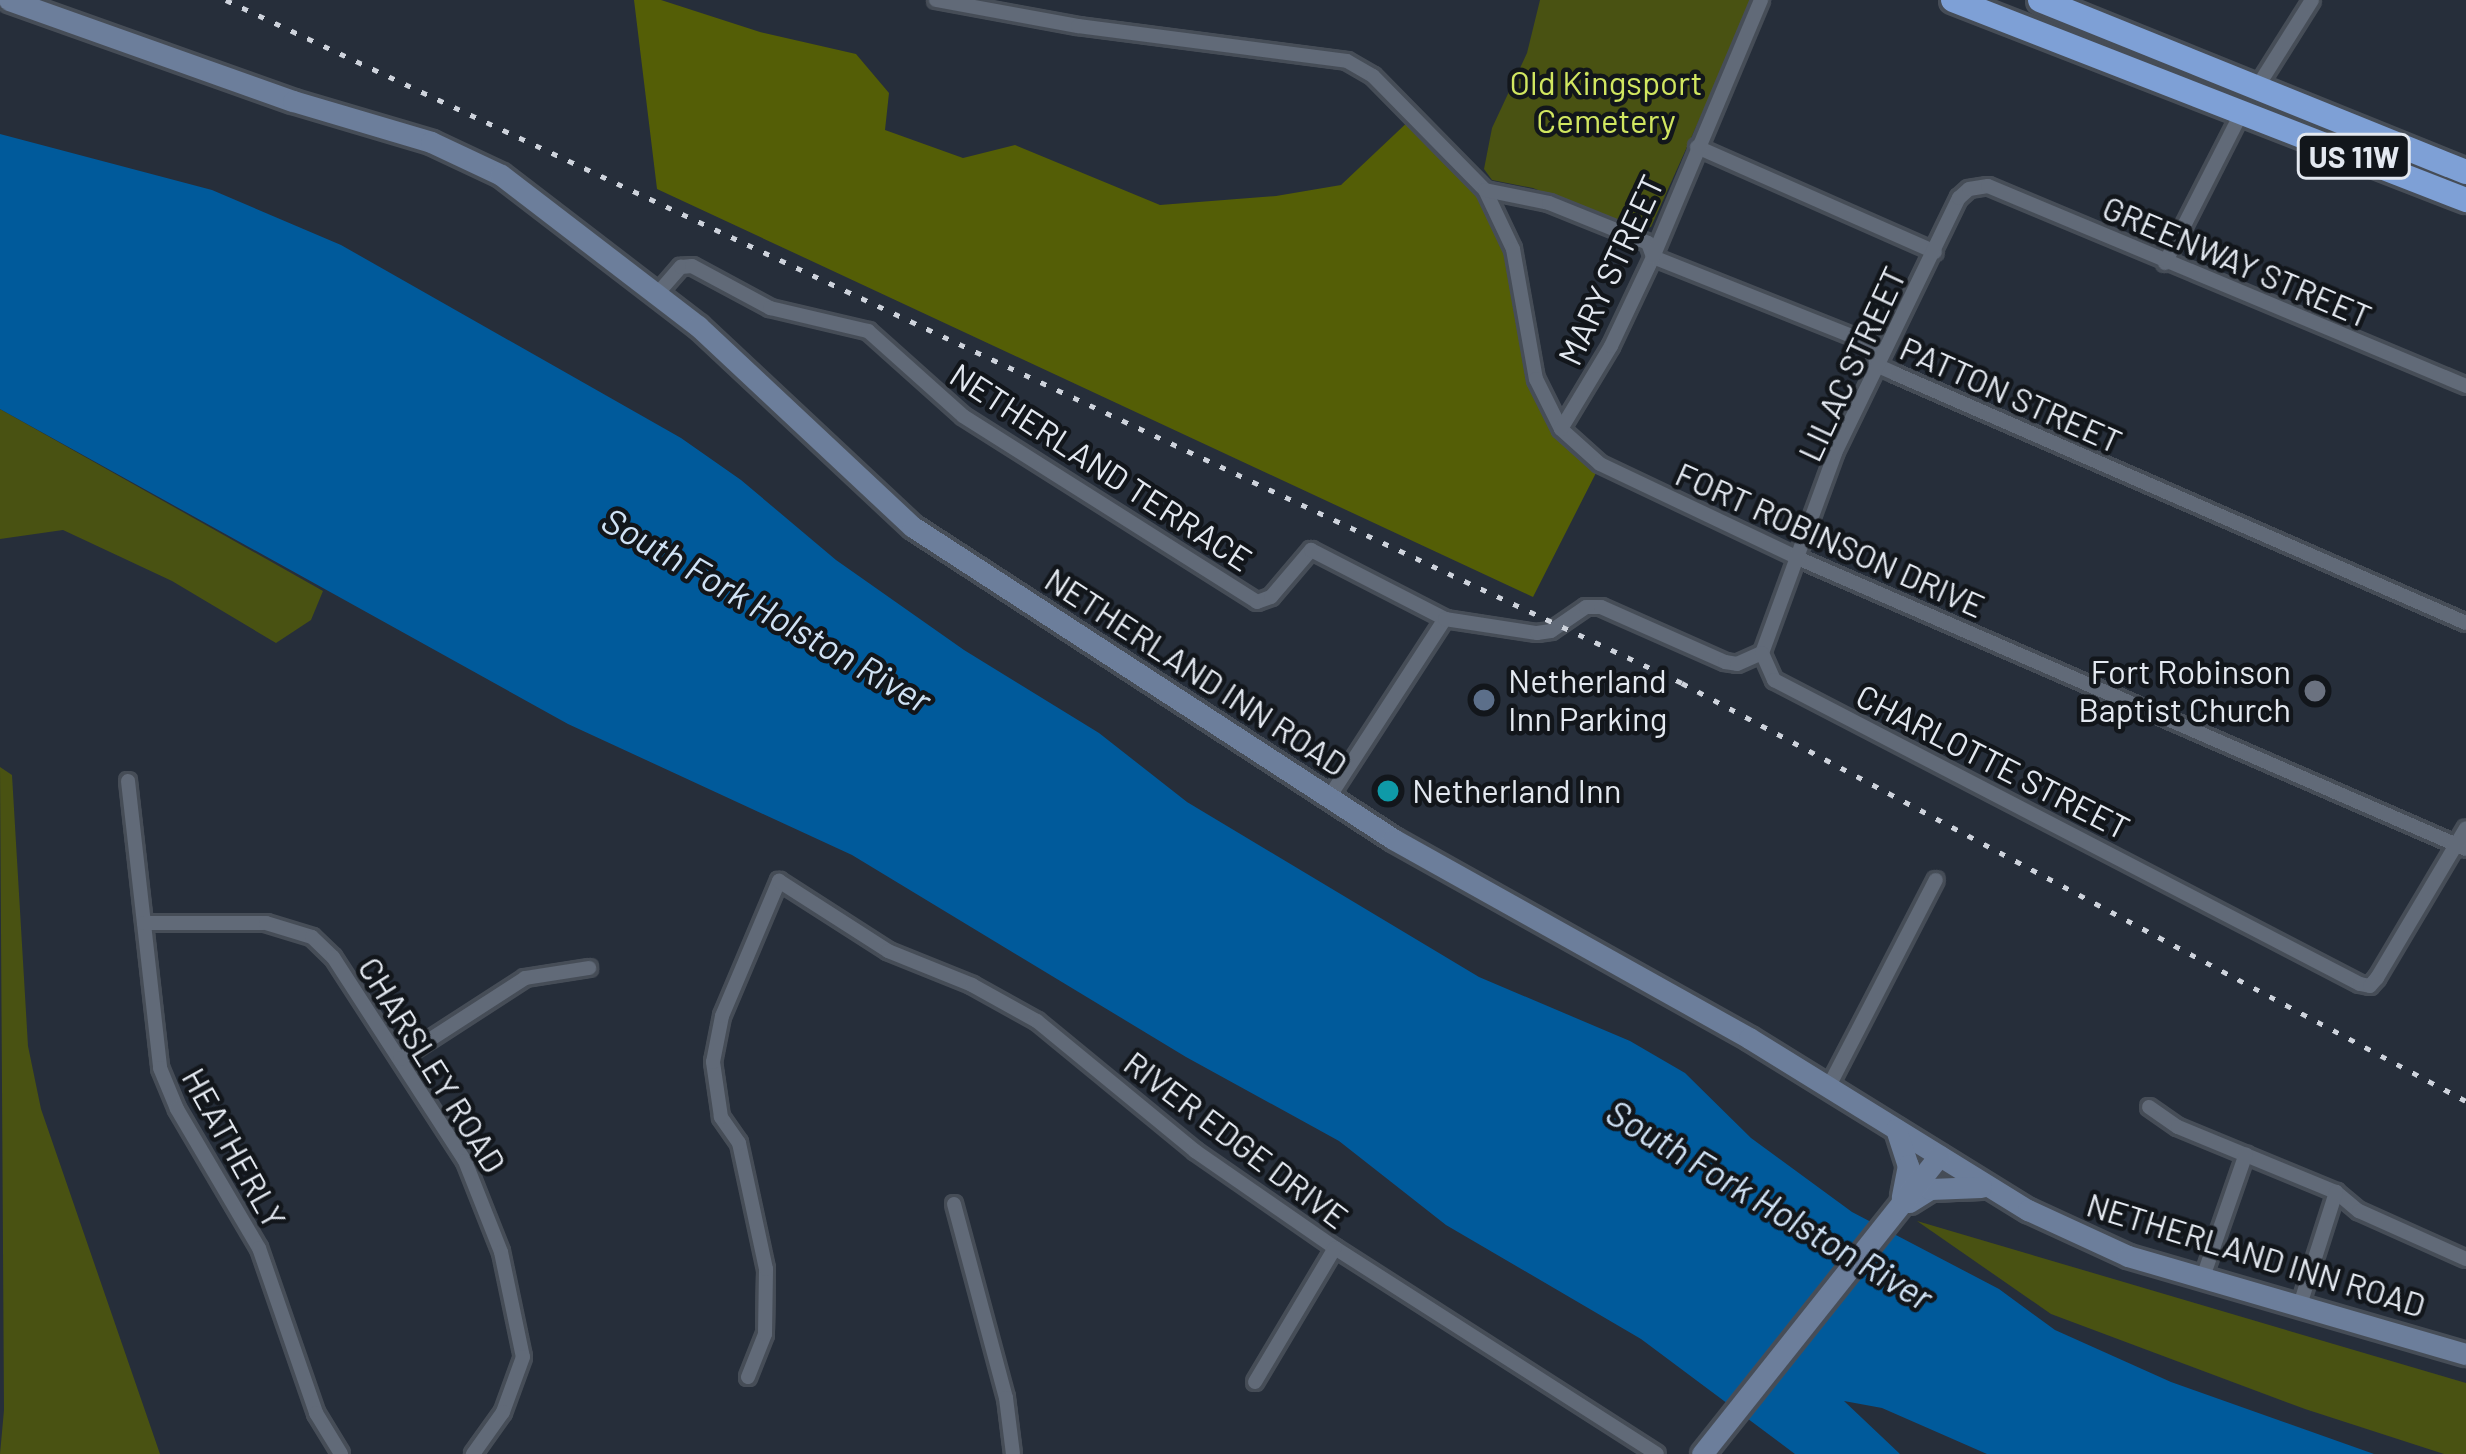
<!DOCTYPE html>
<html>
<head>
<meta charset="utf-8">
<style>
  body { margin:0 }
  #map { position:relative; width:2466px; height:1454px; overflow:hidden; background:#262e3a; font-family:Barlow,sans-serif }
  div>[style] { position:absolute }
  .green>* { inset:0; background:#495212 }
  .forest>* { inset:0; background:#545e06 }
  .water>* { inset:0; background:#005a9b }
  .roads { filter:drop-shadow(3px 0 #464d57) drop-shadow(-3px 0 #464d57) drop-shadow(0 3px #464d57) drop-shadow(0 -3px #464d57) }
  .minor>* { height:14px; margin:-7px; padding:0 7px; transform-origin:7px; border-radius:7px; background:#616a78 }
  .secondary>* { height:21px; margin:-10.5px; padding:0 10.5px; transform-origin:10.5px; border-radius:10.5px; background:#6c7e9b }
  .trunk>* { height:24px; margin:-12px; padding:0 12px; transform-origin:12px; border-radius:12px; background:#7ea0d6 }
  .rail>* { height:4.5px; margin-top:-2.25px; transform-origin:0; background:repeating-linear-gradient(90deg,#ced3dc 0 6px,transparent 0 18px) }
  .dots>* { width:33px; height:33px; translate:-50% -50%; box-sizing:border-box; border:6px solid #12161b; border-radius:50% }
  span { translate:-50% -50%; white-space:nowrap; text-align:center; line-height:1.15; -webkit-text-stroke:9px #12161b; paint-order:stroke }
  .shield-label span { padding:3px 9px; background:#12161b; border:3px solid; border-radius:9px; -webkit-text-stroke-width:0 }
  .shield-label { font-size:30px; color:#e3e8f0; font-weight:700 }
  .park-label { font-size:33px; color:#d1e660 }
  .street-label { font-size:33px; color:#e3e8f0 }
  .poi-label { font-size:33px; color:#e3e8f0 }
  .right { translate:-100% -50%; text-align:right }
  .left { translate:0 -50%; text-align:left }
  .water-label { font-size:36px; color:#d0e2f5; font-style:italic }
</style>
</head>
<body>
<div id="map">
  <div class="green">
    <div style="clip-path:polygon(1540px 0,1753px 0,1651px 227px,1635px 230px,1533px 188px,1492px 180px,1484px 169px,1492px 128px,1527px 53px)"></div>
    <div style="clip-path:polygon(0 409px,323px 591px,311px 620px,276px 643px,172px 581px,63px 530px,0 539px)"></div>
    <div style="clip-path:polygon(0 767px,12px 775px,28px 1046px,41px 1109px,160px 1454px,0 1454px,4px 1410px)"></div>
    <div style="clip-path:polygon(1917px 1221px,2466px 1383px,2466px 1454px,2444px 1454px,2305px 1409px,2051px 1314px)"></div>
  </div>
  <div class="forest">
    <div style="clip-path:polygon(634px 0,661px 0,760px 32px,856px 54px,889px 93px,885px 130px,963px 158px,1015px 145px,1160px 205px,1276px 196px,1341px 185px,1413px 117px,1485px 190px,1501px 220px,1536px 379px,1561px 429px,1597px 471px,1533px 597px,657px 189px)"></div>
  </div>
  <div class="water">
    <div style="clip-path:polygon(0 134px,212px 190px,341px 245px,681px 438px,741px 480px,836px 560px,964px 650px,1099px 733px,1187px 802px,1479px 977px,1630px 1041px,1685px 1073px,1751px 1138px,1852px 1212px,1999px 1289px,2055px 1330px,2171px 1382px,2374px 1454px,1987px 1454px,1882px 1408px,1844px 1401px,1900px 1454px,1795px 1454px,1641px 1339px,1446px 1225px,1339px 1141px,1186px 1057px,852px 855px,568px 724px,0 409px)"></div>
  </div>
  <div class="roads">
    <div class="minor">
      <div style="left:936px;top:0;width:144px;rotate:10.4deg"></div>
      <div style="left:1078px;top:26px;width:271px;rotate:7.4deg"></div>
      <div style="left:1347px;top:61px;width:30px;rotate:30deg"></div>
      <div style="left:1373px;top:76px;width:160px;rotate:45.5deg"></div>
      <div style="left:1485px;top:190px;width:65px;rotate:64.6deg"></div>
      <div style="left:1513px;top:249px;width:132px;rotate:80deg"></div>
      <div style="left:1536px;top:379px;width:56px;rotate:63.4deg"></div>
      <div style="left:1561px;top:429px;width:52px;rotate:41.9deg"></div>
      <div style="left:1600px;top:464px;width:221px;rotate:25.4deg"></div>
      <div style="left:1800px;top:559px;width:726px;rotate:23.53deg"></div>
      <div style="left:2256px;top:89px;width:105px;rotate:-57.8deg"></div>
      <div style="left:1697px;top:147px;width:260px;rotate:23.8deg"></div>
      <div style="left:1485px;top:190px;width:65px;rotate:11.5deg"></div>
      <div style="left:1549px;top:203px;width:107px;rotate:22deg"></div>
      <div style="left:1648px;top:243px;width:15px;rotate:70deg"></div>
      <div style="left:1653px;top:257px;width:238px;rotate:21.7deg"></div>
      <div style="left:1874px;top:345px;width:20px;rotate:84deg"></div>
      <div style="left:1876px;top:365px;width:22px;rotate:24deg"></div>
      <div style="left:1896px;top:374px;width:622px;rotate:23.6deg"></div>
      <div style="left:2165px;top:263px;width:169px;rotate:-63deg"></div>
      <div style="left:658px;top:293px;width:35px;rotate:-49deg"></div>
      <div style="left:681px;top:267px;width:11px;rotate:-5deg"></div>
      <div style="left:692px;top:266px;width:89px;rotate:28.3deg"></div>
      <div style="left:770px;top:308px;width:101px;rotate:13.2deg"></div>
      <div style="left:868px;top:331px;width:127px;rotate:41.8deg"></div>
      <div style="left:963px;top:416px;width:348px;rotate:32.3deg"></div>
      <div style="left:1257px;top:602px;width:15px;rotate:-20deg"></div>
      <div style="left:1271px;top:597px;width:62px;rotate:-49.6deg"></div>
      <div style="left:1311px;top:550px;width:151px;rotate:27.2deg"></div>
      <div style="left:1561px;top:429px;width:97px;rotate:-58.9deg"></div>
      <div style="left:1611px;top:346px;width:98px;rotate:-64.7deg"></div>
      <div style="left:1653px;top:257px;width:279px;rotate:-67.2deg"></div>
      <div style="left:1762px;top:653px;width:213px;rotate:-69.9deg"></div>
      <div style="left:1835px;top:453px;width:284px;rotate:-64.1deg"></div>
      <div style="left:1959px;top:198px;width:13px;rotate:-42deg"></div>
      <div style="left:1969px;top:189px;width:19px;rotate:-9deg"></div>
      <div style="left:1988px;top:186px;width:518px;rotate:22.7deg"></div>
      <div style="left:128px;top:781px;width:289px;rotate:83.6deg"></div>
      <div style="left:160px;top:1068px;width:44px;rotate:67.5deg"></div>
      <div style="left:177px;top:1109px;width:161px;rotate:59.5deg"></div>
      <div style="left:259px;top:1248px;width:175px;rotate:70.9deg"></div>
      <div style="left:316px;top:1413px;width:48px;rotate:58.6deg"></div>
      <div style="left:1328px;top:799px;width:215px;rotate:-57deg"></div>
      <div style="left:1445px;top:619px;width:93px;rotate:8.7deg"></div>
      <div style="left:1537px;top:633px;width:14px;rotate:-8deg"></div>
      <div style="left:1551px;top:631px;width:42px;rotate:-34.4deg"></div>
      <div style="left:1586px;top:607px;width:15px"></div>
      <div style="left:1601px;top:607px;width:136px;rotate:23.9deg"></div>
      <div style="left:1725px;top:662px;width:12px;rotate:9deg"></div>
      <div style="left:1737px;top:664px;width:27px;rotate:-24deg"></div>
      <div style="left:1762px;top:653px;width:30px;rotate:66deg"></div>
      <div style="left:1774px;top:680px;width:660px;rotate:27.42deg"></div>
      <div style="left:2360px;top:984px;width:10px;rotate:11deg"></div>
      <div style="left:2370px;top:986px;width:11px;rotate:-49deg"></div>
      <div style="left:2377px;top:978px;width:174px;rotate:-59.3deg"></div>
      <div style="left:144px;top:923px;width:122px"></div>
      <div style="left:266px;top:923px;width:48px;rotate:16.9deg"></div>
      <div style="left:312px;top:937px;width:29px;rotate:44deg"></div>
      <div style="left:333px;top:957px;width:243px;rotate:57.1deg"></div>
      <div style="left:465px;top:1161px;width:98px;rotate:68.4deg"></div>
      <div style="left:501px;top:1252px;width:107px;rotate:78.2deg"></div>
      <div style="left:523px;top:1357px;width:59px;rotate:110deg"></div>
      <div style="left:503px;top:1412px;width:52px;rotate:125.5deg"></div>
      <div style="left:400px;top:1059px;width:149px;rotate:-32.9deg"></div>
      <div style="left:525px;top:978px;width:65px;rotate:-8.9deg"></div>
      <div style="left:1829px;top:1086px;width:232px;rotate:-62.6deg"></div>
      <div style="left:2149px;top:1107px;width:35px;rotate:35deg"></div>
      <div style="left:2178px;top:1127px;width:171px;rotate:22.4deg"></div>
      <div style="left:2336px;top:1192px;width:30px;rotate:40deg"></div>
      <div style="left:2359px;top:1211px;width:117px;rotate:24.2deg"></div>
      <div style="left:954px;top:1204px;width:201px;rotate:75deg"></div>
      <div style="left:1006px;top:1398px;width:56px;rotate:82.9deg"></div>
      <div style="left:2202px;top:1280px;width:133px;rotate:-70.8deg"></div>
      <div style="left:2299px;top:1308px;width:122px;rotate:-72.3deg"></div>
      <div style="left:748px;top:1377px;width:46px;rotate:-68.4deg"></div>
      <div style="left:765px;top:1334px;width:65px;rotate:-89.1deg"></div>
      <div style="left:766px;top:1269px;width:129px;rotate:-102.1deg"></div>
      <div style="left:739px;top:1143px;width:32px;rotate:-125deg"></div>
      <div style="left:721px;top:1117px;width:56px;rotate:-98.3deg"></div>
      <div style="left:713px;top:1062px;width:47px;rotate:-78.9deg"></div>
      <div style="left:722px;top:1016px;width:147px;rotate:-67.1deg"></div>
      <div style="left:779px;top:881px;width:130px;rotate:32.7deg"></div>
      <div style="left:888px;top:951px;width:91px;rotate:22deg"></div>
      <div style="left:972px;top:985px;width:74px;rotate:29deg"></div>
      <div style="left:1037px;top:1021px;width:205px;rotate:39.4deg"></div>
      <div style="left:1195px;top:1151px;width:170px;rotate:34.7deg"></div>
      <div style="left:1335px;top:1248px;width:382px;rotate:32.6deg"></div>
      <div style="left:1255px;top:1382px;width:156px;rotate:-59.2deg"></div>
    </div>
    <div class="secondary">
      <div style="left:9px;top:0;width:301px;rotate:19.6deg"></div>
      <div style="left:293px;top:101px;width:144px;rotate:16.5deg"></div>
      <div style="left:431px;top:142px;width:77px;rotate:25.2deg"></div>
      <div style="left:501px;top:175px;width:248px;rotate:37.5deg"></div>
      <div style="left:698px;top:326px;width:294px;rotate:43.1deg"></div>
      <div style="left:913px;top:527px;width:572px;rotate:33.02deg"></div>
      <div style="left:1393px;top:839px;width:408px;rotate:29.2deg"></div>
      <div style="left:1749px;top:1038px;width:328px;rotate:31.7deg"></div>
      <div style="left:2028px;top:1210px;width:110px;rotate:24.7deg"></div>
      <div style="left:2128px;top:1256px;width:352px;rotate:16.2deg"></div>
      <div style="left:1896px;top:1129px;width:38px;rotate:72deg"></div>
      <div style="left:1908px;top:1165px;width:33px;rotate:101deg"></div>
      <div style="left:1909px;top:1202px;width:25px;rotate:-32deg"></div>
      <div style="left:1930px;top:1189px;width:51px;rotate:-2.2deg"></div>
      <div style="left:1702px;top:1454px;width:381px;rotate:-51.5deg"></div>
    </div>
    <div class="trunk">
      <div style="left:1953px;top:0;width:551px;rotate:21.3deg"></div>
      <div style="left:2040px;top:0;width:459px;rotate:22deg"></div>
    </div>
  </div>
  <div class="rail">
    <div style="left:226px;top:0;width:1608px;rotate:25.13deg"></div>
    <div style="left:1682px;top:683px;width:888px;rotate:28.06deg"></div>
  </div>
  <div class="dots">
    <div style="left:2315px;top:691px;background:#6b7280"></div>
    <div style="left:1484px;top:700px;background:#5c6f8a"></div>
    <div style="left:1388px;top:791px;background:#0f9aa8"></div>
  </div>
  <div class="shield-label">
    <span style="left:2354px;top:156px">US 11W</span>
  </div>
  <div class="park-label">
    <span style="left:1606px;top:102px">Old Kingsport<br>Cemetery</span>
  </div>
  <div class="street-label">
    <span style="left:2237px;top:262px;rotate:23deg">GREENWAY STREET</span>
    <span style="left:1611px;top:270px;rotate:-65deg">MARY STREET</span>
    <span style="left:1852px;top:364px;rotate:-65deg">LILAC STREET</span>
    <span style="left:2011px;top:395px;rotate:24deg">PATTON STREET</span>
    <span style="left:1101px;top:467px;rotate:33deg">NETHERLAND TERRACE</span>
    <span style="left:1830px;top:540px;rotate:24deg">FORT ROBINSON DRIVE</span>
    <span style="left:1196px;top:672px;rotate:33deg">NETHERLAND INN ROAD</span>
    <span style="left:1993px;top:762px;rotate:27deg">CHARLOTTE STREET</span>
    <span style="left:432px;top:1065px;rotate:58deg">CHARSLEY ROAD</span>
    <span style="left:1236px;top:1140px;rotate:37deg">RIVER EDGE DRIVE</span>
    <span style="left:234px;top:1148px;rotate:61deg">HEATHERLY</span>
    <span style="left:2256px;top:1255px;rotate:17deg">NETHERLAND INN ROAD</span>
  </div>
  <div class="poi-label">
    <span class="right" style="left:2291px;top:691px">Fort Robinson<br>Baptist Church</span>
    <span class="left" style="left:1508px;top:700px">Netherland<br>Inn Parking</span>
    <span class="left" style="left:1412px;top:791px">Netherland Inn</span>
  </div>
  <div class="water-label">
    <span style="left:767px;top:609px;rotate:30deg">South Fork Holston River</span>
    <span style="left:1770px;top:1204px;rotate:31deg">South Fork Holston River</span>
  </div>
</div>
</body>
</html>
